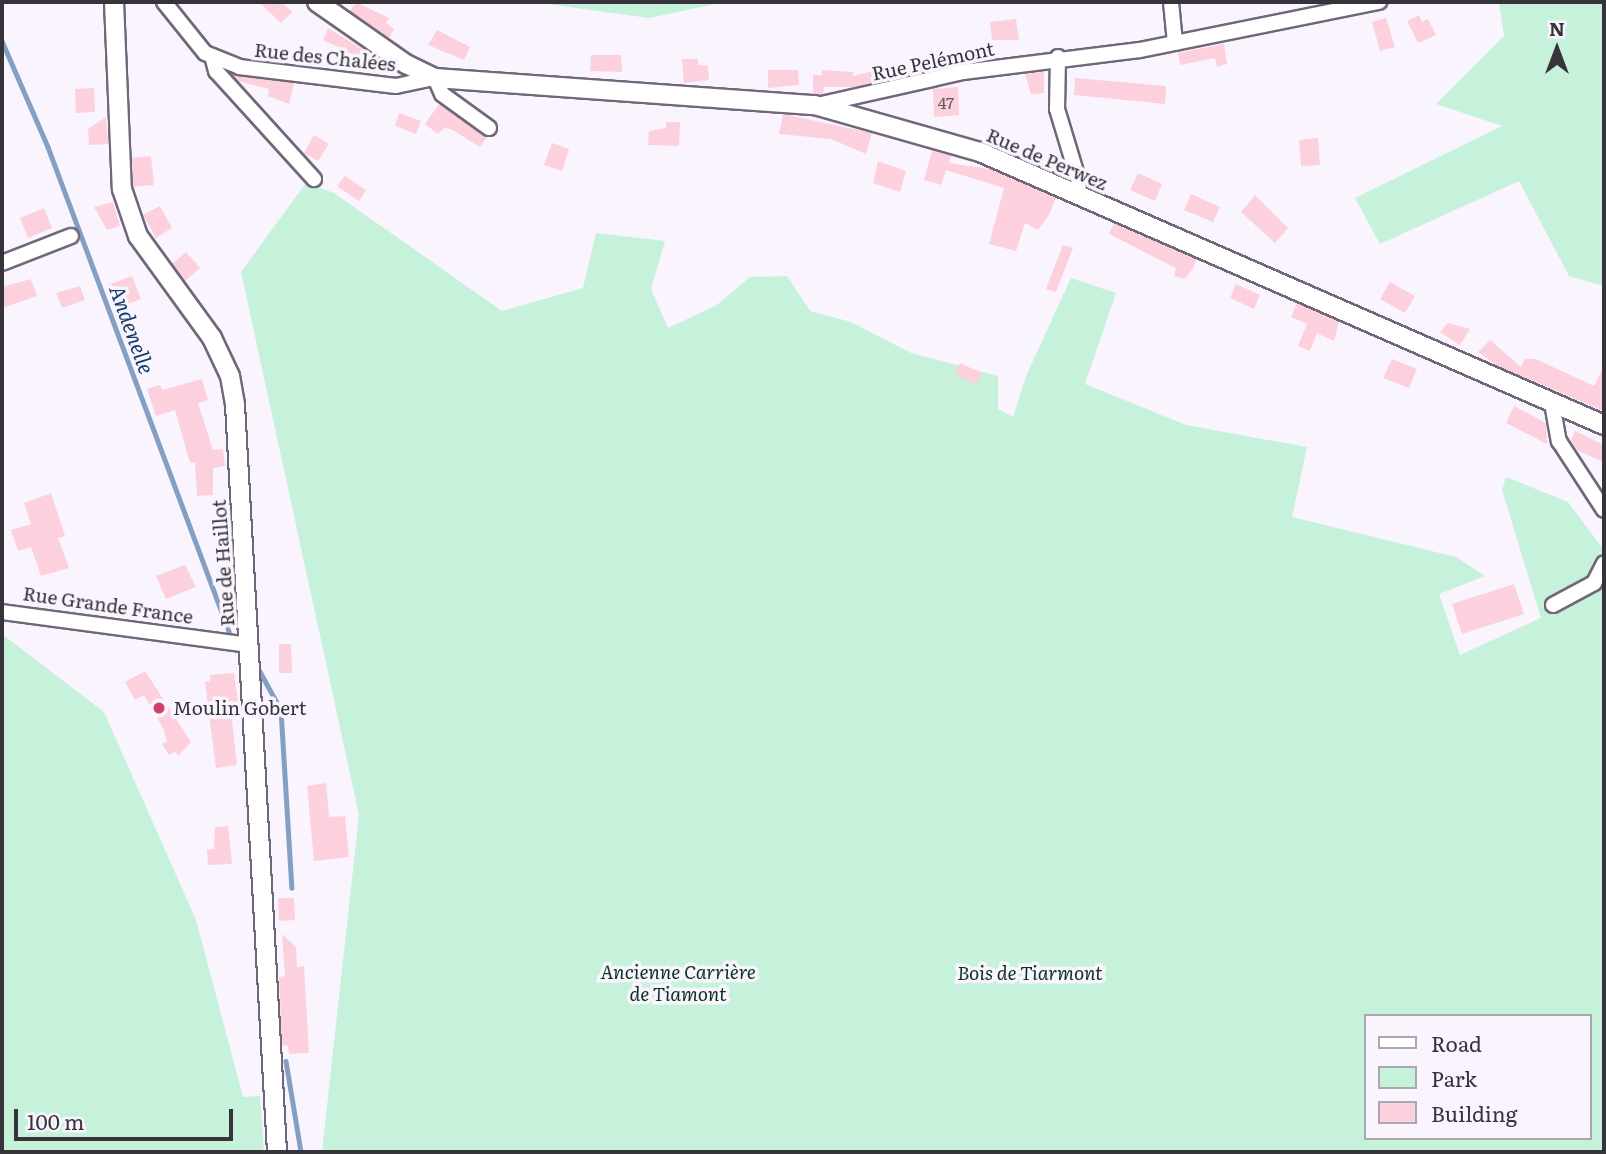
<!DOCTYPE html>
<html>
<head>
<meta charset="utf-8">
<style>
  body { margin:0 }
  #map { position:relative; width:1606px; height:1154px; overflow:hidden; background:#f9f4fd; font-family:Literata,serif }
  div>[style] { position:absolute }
  .green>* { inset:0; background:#c6f2db }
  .stream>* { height:4.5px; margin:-2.25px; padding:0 2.25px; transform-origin:2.25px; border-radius:2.25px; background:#83a0c4 }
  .building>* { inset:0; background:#fcd1dd }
  .roads { filter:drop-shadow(2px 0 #71677a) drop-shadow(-2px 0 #71677a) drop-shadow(0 2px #71677a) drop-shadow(0 -2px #71677a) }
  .minor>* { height:14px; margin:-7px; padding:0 7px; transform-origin:7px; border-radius:7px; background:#fff }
  .tertiary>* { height:18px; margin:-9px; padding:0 9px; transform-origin:9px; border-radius:9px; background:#fff }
  .dots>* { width:19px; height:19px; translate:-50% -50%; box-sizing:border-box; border:4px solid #f9f4fd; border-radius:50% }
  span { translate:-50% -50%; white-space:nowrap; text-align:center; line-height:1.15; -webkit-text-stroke:7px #f9f4fd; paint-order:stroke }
  .number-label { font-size:16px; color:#685a64 }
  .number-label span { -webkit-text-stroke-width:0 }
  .street-label { font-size:19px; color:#37333b }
  .poi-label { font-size:19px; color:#37333b }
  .left { translate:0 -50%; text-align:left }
  .park-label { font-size:19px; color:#073322; font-style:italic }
  .water-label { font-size:21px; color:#143d6b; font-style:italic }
  .frame { position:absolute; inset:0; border:4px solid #37333b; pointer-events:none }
  .legend { position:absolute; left:1364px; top:1014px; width:228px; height:126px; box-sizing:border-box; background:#f9f4fd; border:2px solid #aba7af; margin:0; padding:9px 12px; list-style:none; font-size:21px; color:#37333b }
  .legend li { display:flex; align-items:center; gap:14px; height:35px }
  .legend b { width:35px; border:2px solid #aba7af }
  .north { position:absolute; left:1522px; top:14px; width:70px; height:70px; -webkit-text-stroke:5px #f9f4fd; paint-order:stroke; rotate:0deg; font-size:19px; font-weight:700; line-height:28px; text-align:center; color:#37333b }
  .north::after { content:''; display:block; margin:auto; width:24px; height:32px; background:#37333b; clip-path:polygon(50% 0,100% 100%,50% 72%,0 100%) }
  .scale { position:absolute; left:14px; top:1109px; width:219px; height:32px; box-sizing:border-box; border:4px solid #37333b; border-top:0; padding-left:9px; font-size:21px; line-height:24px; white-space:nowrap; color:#37333b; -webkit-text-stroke:5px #f9f4fd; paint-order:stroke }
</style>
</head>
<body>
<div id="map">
  <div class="green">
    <div style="clip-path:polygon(532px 2px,725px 2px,649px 18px)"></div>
    <div style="clip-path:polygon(1499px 2px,1604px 2px,1604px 286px,1569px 276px,1519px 181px,1380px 244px,1355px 198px,1502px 126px,1436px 104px,1504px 36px)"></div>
    <div style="clip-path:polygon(evenodd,306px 183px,334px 193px,502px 311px,583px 288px,596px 233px,665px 241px,651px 289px,668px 328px,717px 305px,750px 277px,787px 276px,810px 311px,851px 322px,911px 353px,998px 376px,998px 409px,1013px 417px,1026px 376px,1071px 278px,1116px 293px,1085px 384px,1186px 425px,1307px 447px,1292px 517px,1456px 557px,1485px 576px,1439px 594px,1460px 655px,1541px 618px,1502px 490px,1506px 477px,1568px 502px,1604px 550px,1604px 1152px,322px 1152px,359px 815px,241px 272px,306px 183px,1366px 1016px,1590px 1016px,1590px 1138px,1366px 1138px,1366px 1016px)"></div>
    <div style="clip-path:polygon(2px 634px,104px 712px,196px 920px,243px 1097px,260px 1096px,264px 1152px,2px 1152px)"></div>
  </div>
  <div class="stream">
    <div style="left:2px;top:41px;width:116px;rotate:66.5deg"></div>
    <div style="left:48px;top:147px;width:517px;rotate:69.5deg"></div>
    <div style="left:257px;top:666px;width:50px;rotate:61.4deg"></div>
    <div style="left:281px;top:710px;width:178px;rotate:86.5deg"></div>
    <div style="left:286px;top:1061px;width:92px;rotate:80.6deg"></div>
  </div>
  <div class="building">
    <div style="clip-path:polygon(259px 2px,282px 2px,292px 12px,281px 23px)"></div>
    <div style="clip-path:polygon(356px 2px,389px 18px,386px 23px,394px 29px,389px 38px,350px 11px)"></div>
    <div style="clip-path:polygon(1419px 15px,1422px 22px,1428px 19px,1436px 35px,1418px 43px,1407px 21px)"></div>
    <div style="clip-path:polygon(1386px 18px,1395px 47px,1380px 51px,1372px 22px)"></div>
    <div style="clip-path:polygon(1016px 19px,1019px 40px,992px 40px,990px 22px)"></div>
    <div style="clip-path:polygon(328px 28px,377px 58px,373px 64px,323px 40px)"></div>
    <div style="clip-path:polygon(437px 30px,470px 47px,464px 60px,428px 45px)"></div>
    <div style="clip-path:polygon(1224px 44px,1227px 64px,1217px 67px,1215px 58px,1180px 65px,1178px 53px)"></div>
    <div style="clip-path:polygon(591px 55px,621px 55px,622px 72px,590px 71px)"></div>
    <div style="clip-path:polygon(682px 59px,698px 59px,698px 65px,708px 66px,709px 80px,684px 83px)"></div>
    <div style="clip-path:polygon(903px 64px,903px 69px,912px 67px,913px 73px,853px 87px,824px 87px,823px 94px,813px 93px,813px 75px,822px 75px,822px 70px,853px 72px,853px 76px)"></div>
    <div style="clip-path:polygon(768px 70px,798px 70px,799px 85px,768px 88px)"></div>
    <div style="clip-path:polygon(1044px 72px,1044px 93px,1031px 94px,1025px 74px)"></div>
    <div style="clip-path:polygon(232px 75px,294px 83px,289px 104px,268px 96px,269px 89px,238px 81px)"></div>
    <div style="clip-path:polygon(1075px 78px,1166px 86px,1165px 104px,1074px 95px)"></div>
    <div style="clip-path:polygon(958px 87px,959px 115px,934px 117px,933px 89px)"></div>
    <div style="clip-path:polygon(94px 88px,95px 112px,76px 113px,75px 89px)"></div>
    <div style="clip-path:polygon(439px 104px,487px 137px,480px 147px,451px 129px,444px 128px,438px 134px,425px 124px)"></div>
    <div style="clip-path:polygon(399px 113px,421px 121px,416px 134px,395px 126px)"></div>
    <div style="clip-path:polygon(783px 114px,872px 133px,866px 154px,831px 139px,779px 134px)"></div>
    <div style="clip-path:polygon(106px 117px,108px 144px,89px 145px,88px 129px)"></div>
    <div style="clip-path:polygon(666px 122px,680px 122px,679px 146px,648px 145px,649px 131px,666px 128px)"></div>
    <div style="clip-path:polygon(314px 135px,329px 144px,318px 161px,304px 153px)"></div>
    <div style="clip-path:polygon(1318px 138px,1320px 165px,1301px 166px,1299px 140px)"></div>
    <div style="clip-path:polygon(552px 143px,569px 149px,562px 171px,544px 165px)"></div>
    <div style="clip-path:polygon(932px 151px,951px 156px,949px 163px,990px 169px,1056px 198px,1049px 215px,1038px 230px,1025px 223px,1016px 251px,989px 244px,1004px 188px,946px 170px,941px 185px,924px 180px)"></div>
    <div style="clip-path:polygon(151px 156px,154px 185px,133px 187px,132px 158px)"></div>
    <div style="clip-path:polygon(878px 161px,906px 171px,900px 192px,873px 183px)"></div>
    <div style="clip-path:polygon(1138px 173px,1162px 184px,1155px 201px,1130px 190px)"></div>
    <div style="clip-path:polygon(345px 176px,366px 190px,359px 201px,337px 186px)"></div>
    <div style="clip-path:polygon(1191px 194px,1220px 207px,1213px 222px,1184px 210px)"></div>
    <div style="clip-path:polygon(1255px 195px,1288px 228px,1275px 243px,1241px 212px)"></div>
    <div style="clip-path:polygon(113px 202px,120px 226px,107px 230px,94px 207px)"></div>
    <div style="clip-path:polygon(160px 206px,172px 228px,156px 238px,143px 215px)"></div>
    <div style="clip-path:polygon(44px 208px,52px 228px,28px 238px,20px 218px)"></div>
    <div style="clip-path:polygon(1114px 223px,1197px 259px,1193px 268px,1185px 279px,1174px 276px,1176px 268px,1109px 234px)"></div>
    <div style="clip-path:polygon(1063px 245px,1073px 248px,1056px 292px,1046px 289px)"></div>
    <div style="clip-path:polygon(186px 252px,200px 268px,185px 281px,172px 264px)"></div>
    <div style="clip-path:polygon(132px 276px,141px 299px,118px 308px,108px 285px)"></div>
    <div style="clip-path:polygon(31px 279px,37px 296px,2px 308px,2px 287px)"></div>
    <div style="clip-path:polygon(1390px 282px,1415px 296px,1405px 313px,1380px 299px)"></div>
    <div style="clip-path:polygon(1236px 284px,1260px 295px,1254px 309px,1230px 298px)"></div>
    <div style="clip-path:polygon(80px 286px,85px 300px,62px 308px,56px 293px)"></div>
    <div style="clip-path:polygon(1297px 303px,1339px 321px,1334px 341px,1317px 333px,1310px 351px,1298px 346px,1307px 324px,1291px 317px)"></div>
    <div style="clip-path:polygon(1448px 323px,1470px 329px,1460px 345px,1440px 332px)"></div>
    <div style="clip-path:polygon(1490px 340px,1521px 367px,1525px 359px,1536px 359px,1594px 386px,1604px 366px,1604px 411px,1498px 366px,1478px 352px)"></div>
    <div style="clip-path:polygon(1392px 359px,1417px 369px,1409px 388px,1383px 378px)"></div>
    <div style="clip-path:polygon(960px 363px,982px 373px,976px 384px,955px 375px)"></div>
    <div style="clip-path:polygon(202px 379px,208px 400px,198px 403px,213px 450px,223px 449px,225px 466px,213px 468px,213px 495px,197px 496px,195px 462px,190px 463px,175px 410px,156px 416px,147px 389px,160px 385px,162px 390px)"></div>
    <div style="clip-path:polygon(1514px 406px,1546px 423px,1547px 444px,1506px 423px)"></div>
    <div style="clip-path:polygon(1575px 431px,1604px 445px,1604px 462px,1578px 451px,1571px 440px)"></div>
    <div style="clip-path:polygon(51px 493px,65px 536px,58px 538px,69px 568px,41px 576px,31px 547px,18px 551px,11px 530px,31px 524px,24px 503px)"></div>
    <div style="clip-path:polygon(185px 565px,196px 587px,166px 599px,156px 576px)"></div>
    <div style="clip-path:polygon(1514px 584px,1524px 614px,1462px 634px,1452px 604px)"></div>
    <div style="clip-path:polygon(279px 644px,291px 644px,292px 673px,279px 673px)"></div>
    <div style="clip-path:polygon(145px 671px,191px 742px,178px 756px,175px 752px,169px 755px,162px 744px,167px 741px,164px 730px,144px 695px,135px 700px,125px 682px)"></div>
    <div style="clip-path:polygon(234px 673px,239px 710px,231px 711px,237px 765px,216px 768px,205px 682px,210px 681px,210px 675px)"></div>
    <div style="clip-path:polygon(326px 783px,329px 817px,345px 816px,349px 857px,314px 861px,307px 786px)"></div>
    <div style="clip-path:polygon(228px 826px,232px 864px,208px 865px,207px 850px,214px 849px,215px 827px)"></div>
    <div style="clip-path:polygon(278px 898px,294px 898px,295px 920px,279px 921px)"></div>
    <div style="clip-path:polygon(282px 934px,296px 947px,297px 967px,304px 966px,309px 1053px,289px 1054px,288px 1046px,282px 1045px,279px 977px,285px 976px)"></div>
  </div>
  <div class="roads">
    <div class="minor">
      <div style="left:164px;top:2px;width:65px;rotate:51.2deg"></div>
      <div style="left:205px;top:53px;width:37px;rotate:22deg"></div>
      <div style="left:239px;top:67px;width:158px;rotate:6.9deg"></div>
      <div style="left:396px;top:86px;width:40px;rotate:-12deg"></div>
      <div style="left:435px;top:78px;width:17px;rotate:66deg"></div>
      <div style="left:442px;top:94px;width:58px;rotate:35.9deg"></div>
      <div style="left:1171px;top:2px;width:41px;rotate:84.4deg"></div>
      <div style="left:212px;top:56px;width:16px;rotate:75deg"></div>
      <div style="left:216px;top:71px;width:146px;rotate:47.8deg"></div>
      <div style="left:1058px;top:57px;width:52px;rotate:91.1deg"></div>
      <div style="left:1057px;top:109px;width:76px;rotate:73.2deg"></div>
      <div style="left:1079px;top:182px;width:12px;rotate:95deg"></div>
      <div style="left:817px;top:105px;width:150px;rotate:-12.7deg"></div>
      <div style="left:963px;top:72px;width:178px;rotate:-7.1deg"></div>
      <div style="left:1140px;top:50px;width:244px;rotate:-11.4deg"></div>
      <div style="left:2px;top:263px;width:74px;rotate:-21.4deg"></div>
      <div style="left:1552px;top:403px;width:39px;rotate:80deg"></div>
      <div style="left:1559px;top:441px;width:82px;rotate:56.9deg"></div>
      <div style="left:1553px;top:605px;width:47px;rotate:-28.2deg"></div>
      <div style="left:1594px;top:583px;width:22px;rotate:-63deg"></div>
      <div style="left:2px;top:612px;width:250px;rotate:7.6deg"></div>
    </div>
    <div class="tertiary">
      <div style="left:114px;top:2px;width:187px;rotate:87.6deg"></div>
      <div style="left:122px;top:189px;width:50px;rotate:71.2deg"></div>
      <div style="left:138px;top:236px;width:126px;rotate:54deg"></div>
      <div style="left:212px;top:338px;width:42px;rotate:64.7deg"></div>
      <div style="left:230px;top:376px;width:29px;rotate:80deg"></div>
      <div style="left:235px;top:405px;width:748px;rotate:86.78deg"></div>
      <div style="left:317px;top:2px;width:108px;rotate:34.9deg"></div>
      <div style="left:406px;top:64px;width:32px;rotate:26deg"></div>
      <div style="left:435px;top:78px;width:381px;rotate:4.1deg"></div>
      <div style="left:815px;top:105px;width:172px;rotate:15.9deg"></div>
      <div style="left:980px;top:152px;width:681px;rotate:23.63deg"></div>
    </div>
  </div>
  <div class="dots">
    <div style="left:159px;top:708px;background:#cf416b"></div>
  </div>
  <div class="number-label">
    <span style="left:946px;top:102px">47</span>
  </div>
  <div class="street-label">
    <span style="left:325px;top:57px;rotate:6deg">Rue des Chalées</span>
    <span style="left:933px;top:61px;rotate:-12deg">Rue Pelémont</span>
    <span style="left:1047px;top:159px;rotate:23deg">Rue de Perwez</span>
    <span style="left:223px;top:563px;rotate:-94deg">Rue de Haillot</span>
    <span style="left:108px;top:605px;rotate:8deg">Rue Grande France</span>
  </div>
  <div class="poi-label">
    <span class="left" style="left:173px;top:708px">Moulin Gobert</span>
  </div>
  <div class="park-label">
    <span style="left:678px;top:983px">Ancienne Carrière<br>de Tiamont</span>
    <span style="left:1030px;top:973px">Bois de Tiarmont</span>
  </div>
  <div class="water-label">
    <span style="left:133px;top:329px;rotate:70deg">Andenelle</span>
  </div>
  <div class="frame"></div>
  <ul class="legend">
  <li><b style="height:9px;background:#fff"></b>Road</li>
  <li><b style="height:19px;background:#c6f2db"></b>Park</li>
  <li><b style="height:19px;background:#fcd1dd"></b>Building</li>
  </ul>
  <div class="north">N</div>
  <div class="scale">100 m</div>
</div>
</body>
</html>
